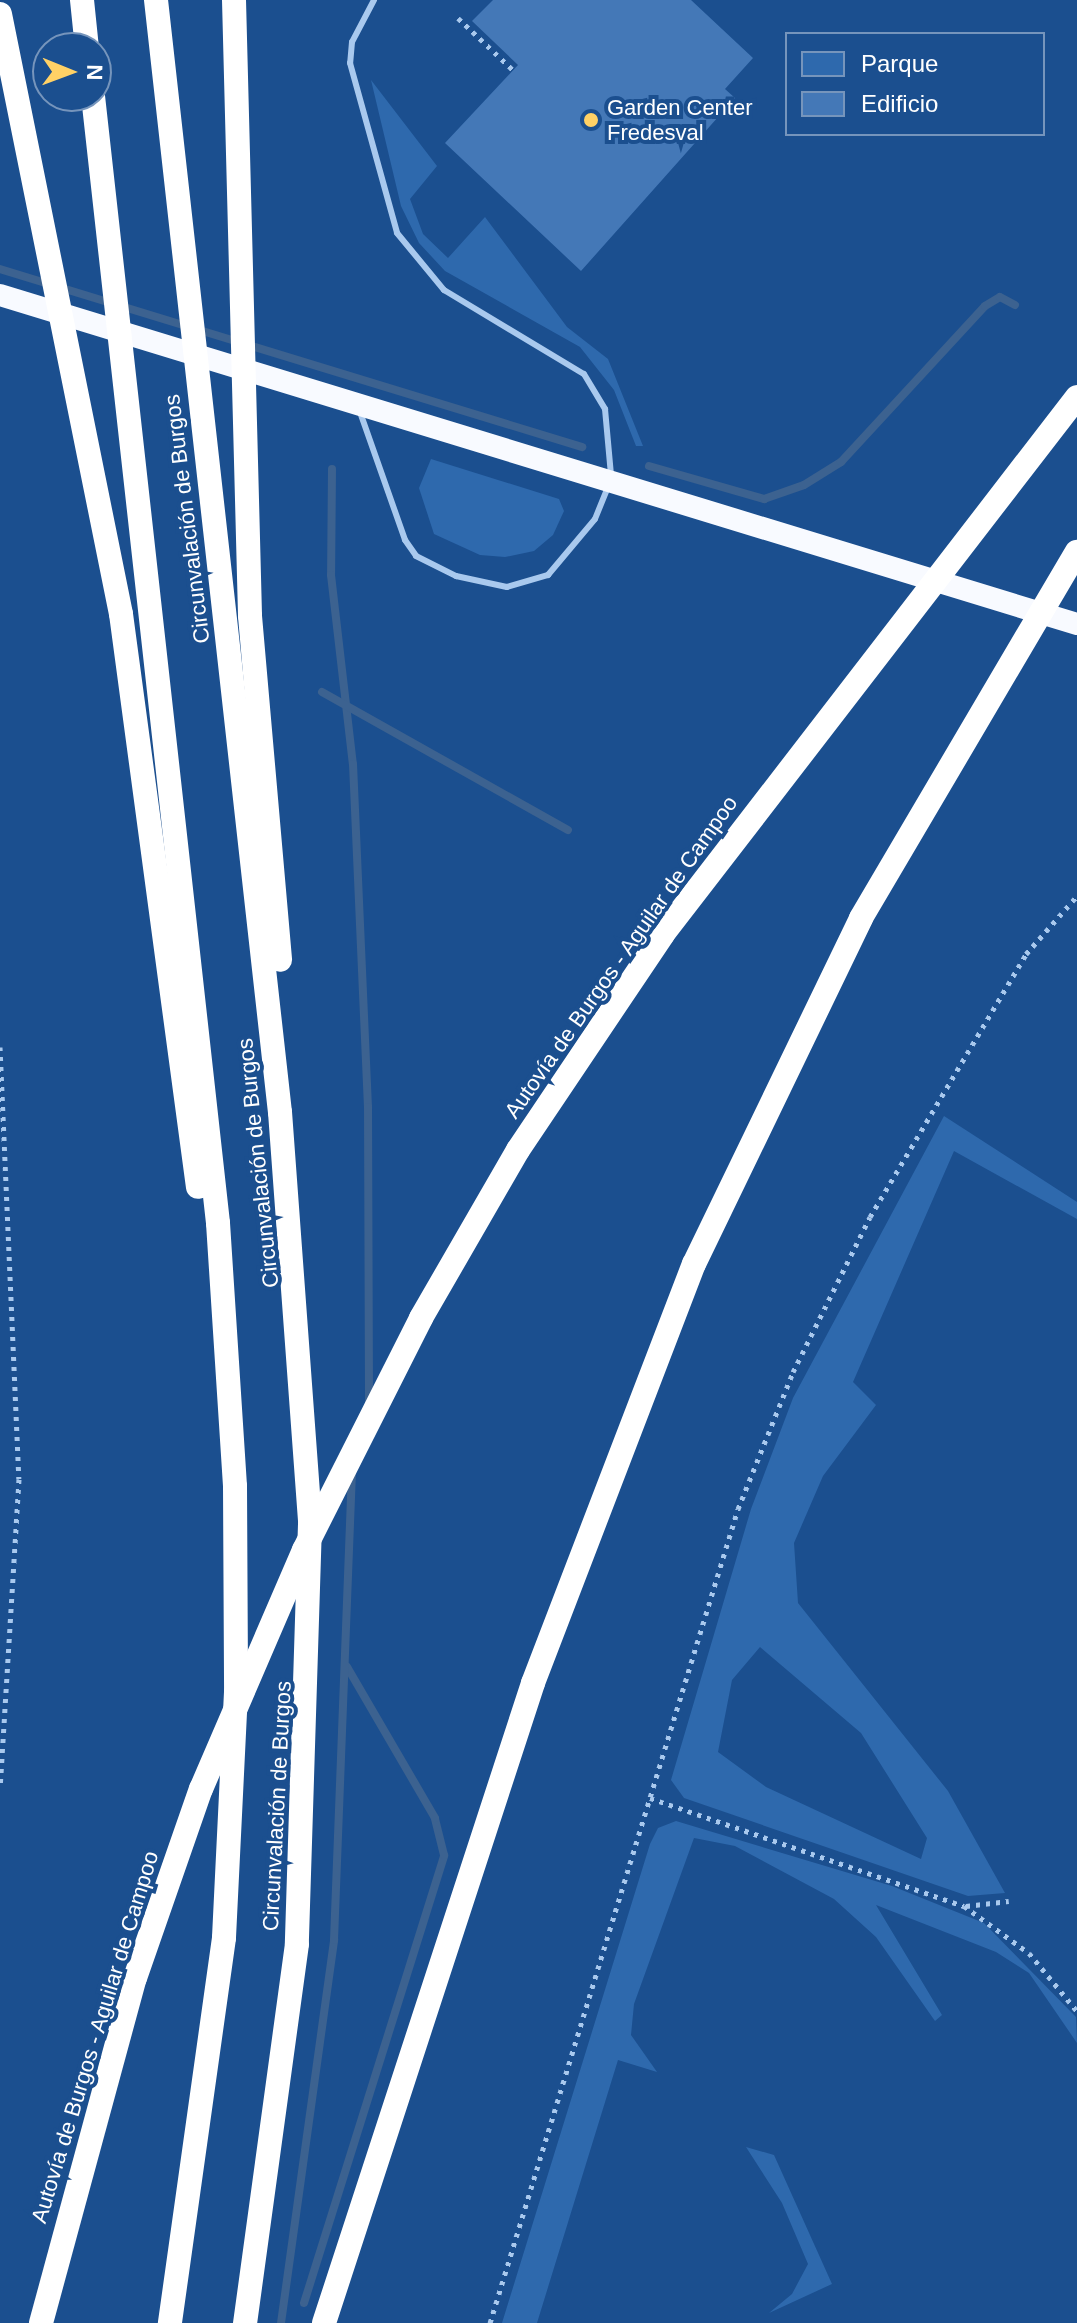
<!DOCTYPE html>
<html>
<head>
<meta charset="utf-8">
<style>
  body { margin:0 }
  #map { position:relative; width:1077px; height:2323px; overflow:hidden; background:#1b4f8f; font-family:Helvetica,sans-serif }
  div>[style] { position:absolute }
  .green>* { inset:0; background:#2e69ad }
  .stream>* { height:8px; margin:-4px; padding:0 4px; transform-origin:4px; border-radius:4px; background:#3c6290 }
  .building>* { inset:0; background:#4478b7 }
  .path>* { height:5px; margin-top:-2.5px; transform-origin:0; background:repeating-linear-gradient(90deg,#a9c9ee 0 4px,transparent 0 10px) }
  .service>* { height:6px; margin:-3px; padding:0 3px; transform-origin:3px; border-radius:3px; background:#a9c9ee }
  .trunk>* { height:22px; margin:-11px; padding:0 11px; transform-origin:11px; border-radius:11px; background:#f8faff }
  .motorway>* { height:24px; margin:-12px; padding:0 12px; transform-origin:12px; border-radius:12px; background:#fff }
  .dots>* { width:22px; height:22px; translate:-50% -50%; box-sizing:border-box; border:4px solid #1b4f8f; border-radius:50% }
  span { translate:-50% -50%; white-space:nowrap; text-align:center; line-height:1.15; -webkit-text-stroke:8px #1b4f8f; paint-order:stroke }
  .poi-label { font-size:22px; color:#fff }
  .left { translate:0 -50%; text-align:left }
  .street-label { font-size:22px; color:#fff }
  .legend { position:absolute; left:785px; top:32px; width:260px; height:104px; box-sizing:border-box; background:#1b4f8f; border:2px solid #7695bc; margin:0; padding:10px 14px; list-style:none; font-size:24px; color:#fff }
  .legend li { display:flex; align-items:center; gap:16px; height:40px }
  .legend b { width:40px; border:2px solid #7695bc }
  .north { position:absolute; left:32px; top:32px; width:80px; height:80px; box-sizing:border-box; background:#1b4f8f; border:2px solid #7695bc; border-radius:50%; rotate:91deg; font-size:22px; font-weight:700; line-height:32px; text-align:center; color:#fff }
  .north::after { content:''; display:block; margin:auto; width:28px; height:36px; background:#ffd166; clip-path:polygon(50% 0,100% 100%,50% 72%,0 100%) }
</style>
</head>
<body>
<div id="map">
  <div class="green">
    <div style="clip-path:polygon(371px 80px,437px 166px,410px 199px,423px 234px,448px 258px,485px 217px,567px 327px,608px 359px,643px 446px,636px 446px,614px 390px,580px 347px,445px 271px,419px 243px,401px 206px)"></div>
    <div style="clip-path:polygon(431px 459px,559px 499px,564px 511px,553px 535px,534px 551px,505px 557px,480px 555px,434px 534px,419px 488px)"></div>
    <div style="clip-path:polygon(evenodd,944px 1116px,1077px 1202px,1077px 1219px,954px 1151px,853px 1382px,876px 1405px,823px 1476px,794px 1543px,798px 1603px,948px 1791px,1005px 1893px,968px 1896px,684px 1798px,671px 1780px,751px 1509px,793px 1398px,944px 1116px,760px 1647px,861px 1733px,927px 1838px,921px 1859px,766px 1787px,718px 1752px,732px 1680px,760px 1647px)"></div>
    <div style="clip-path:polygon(676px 1821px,892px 1886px,984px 1923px,1076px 2017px,1077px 2043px,1029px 1973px,996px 1952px,876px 1905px,942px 2015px,935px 2021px,876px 1937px,834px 1899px,735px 1846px,694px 1838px,634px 2004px,631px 2035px,657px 2072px,618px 2060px,537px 2323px,502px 2323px,650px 1844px,658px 1828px)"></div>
    <div style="clip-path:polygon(746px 2147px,774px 2155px,832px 2284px,769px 2313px,792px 2294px,808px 2264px,782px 2203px)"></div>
  </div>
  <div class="stream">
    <div style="left:0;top:269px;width:609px;rotate:17.01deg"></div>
    <div style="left:649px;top:466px;width:120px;rotate:16deg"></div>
    <div style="left:764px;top:499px;width:42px;rotate:-19.3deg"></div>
    <div style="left:804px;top:485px;width:44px;rotate:-31.9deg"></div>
    <div style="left:841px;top:462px;width:212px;rotate:-47.3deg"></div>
    <div style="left:985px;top:306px;width:17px;rotate:-31deg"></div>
    <div style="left:1000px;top:297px;width:17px;rotate:28deg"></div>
    <div style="left:332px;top:469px;width:106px;rotate:90.5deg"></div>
    <div style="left:331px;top:575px;width:190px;rotate:83.4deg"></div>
    <div style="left:353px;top:764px;width:343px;rotate:87.5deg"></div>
    <div style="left:368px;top:1107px;width:296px;rotate:89.8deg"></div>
    <div style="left:322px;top:692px;width:282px;rotate:29.3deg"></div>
    <div style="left:304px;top:2303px;width:469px;rotate:-72.6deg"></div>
    <div style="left:444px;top:1855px;width:38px;rotate:-104deg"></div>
    <div style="left:435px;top:1818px;width:175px;rotate:-120.2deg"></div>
    <div style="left:281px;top:2323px;width:387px;rotate:-82.1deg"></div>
    <div style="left:334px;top:1940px;width:467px;rotate:-87.8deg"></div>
  </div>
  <div class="building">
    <div style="clip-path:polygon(493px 0,691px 0,753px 58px,725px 89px,735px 98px,581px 271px,445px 143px,518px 65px,472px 21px)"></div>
  </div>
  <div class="path">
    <div style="left:458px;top:18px;width:76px;rotate:43.4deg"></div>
    <div style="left:0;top:1047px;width:432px;rotate:87.5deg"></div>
    <div style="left:19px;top:1479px;width:310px;rotate:93.5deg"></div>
    <div style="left:650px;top:1798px;width:332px;rotate:19deg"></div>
    <div style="left:964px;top:1906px;width:80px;rotate:35.9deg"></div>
    <div style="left:1029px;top:1953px;width:75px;rotate:50.4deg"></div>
    <div style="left:966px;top:1906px;width:43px;rotate:-6.6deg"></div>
    <div style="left:490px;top:2323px;width:851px;rotate:-73.06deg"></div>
    <div style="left:738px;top:1509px;width:148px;rotate:-68.1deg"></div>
    <div style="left:793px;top:1372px;width:173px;rotate:-63.6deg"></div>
    <div style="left:870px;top:1217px;width:306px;rotate:-59.3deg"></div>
    <div style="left:1026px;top:954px;width:77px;rotate:-48.7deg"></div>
  </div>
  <div class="service">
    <div style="left:374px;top:0;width:47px;rotate:117.6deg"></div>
    <div style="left:352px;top:42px;width:21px;rotate:95deg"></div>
    <div style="left:350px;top:63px;width:176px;rotate:74.5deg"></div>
    <div style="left:397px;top:233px;width:74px;rotate:50.5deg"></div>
    <div style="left:444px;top:290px;width:163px;rotate:31deg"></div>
    <div style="left:584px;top:374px;width:41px;rotate:59deg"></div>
    <div style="left:605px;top:409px;width:66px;rotate:84.8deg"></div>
    <div style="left:360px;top:412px;width:136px;rotate:70.6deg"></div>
    <div style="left:405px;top:540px;width:19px;rotate:55deg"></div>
    <div style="left:416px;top:556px;width:45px;rotate:26.6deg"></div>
    <div style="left:456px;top:576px;width:52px;rotate:12.2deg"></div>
    <div style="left:507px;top:587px;width:43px;rotate:-16.3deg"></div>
    <div style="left:548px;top:575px;width:73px;rotate:-50deg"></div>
    <div style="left:595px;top:519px;width:35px;rotate:-68deg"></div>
  </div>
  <div class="trunk">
    <div style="left:0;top:295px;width:1126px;rotate:16.99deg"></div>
  </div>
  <div class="motorway">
    <div style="left:82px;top:0;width:48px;rotate:84.1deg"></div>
    <div style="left:156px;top:0;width:1119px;rotate:83.64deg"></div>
    <div style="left:280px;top:1112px;width:413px;rotate:85.8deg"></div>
    <div style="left:310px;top:1524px;width:420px;rotate:91.8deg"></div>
    <div style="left:297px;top:1944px;width:383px;rotate:97.8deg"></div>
    <div style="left:234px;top:0;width:616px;rotate:88.51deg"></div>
    <div style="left:250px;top:616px;width:345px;rotate:85deg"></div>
    <div style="left:0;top:14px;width:612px;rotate:78.6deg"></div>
    <div style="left:121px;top:614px;width:578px;rotate:82.35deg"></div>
    <div style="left:93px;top:96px;width:1134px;rotate:83.67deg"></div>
    <div style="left:218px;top:1223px;width:264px;rotate:86.3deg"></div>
    <div style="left:235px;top:1486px;width:206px;rotate:89.7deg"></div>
    <div style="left:236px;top:1692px;width:246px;rotate:92.8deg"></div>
    <div style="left:224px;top:1938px;width:389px;rotate:98deg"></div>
    <div style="left:41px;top:2323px;width:358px;rotate:-74.8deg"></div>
    <div style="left:135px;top:1978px;width:200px;rotate:-70.8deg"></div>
    <div style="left:201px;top:1789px;width:260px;rotate:-66.7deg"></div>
    <div style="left:304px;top:1550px;width:260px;rotate:-63.2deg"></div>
    <div style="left:421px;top:1318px;width:194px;rotate:-60deg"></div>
    <div style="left:518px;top:1150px;width:260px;rotate:-56.1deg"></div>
    <div style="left:663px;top:934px;width:678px;rotate:-52.37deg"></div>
    <div style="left:324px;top:2323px;width:673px;rotate:-71.91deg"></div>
    <div style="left:533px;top:1683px;width:449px;rotate:-69deg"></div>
    <div style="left:694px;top:1264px;width:384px;rotate:-64.2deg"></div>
    <div style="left:861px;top:918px;width:425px;rotate:-59.5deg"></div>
  </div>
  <div class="dots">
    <div style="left:591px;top:120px;background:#ffd166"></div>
  </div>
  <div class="poi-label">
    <span class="left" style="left:607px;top:120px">Garden Center<br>Fredesval</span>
  </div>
  <div class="street-label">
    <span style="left:187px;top:519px;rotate:-97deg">Circunvalación de Burgos</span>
    <span style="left:621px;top:957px;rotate:-55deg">Autovía de Burgos - Aguilar de Campoo</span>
    <span style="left:258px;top:1163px;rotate:-96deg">Circunvalación de Burgos</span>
    <span style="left:277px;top:1806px;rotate:-87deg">Circunvalación de Burgos</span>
    <span style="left:95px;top:2037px;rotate:-73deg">Autovía de Burgos - Aguilar de Campoo</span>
  </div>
  <ul class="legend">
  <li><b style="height:22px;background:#2e69ad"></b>Parque</li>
  <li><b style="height:22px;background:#4478b7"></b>Edificio</li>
  </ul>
  <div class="north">N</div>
</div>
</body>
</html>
